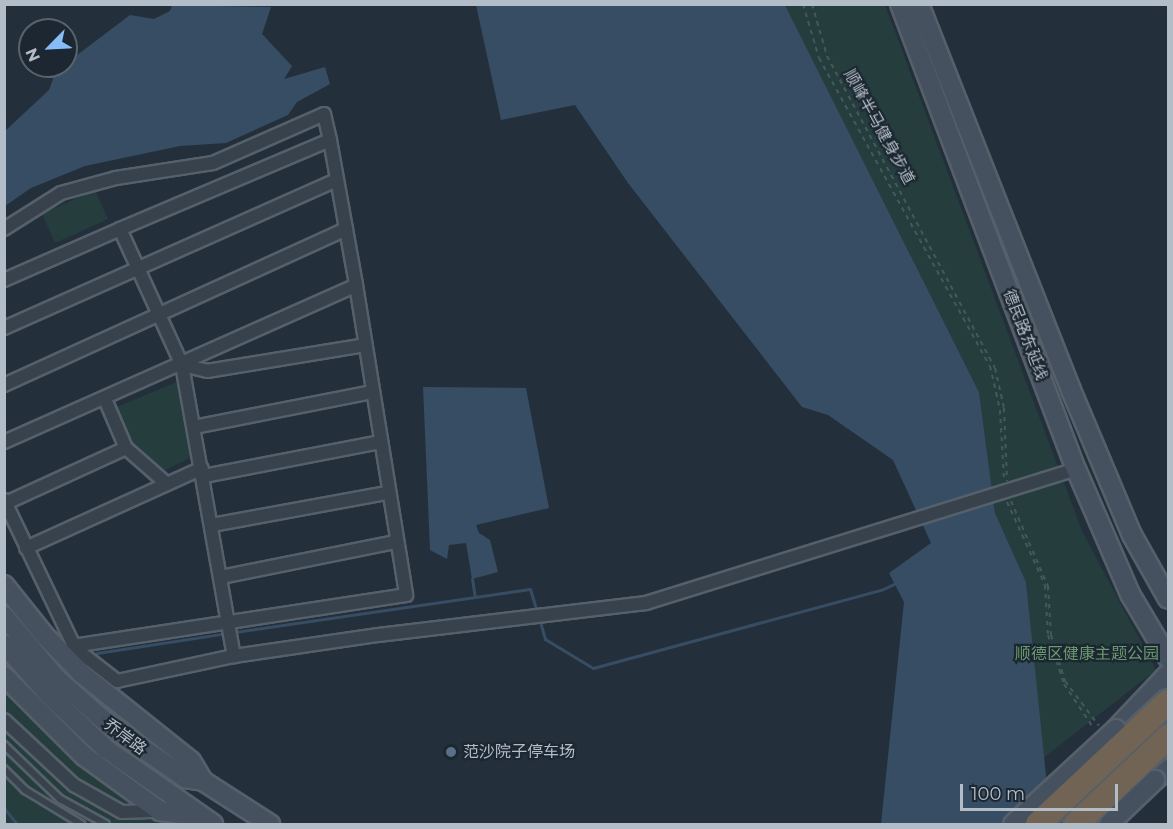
<!DOCTYPE html>
<html>
<head>
<meta charset="utf-8">
<style>
  body { margin:0 }
  #map { position:relative; width:1173px; height:829px; overflow:hidden; background:#23303c; font-family:Montserrat,"Noto Sans SC",sans-serif }
  div>[style] { position:absolute }
  .green>* { inset:0; background:#253d3d }
  .water>* { inset:0; background:#374d63 }
  .stream>* { height:3px; margin:-1.5px; padding:0 1.5px; transform-origin:1.5px; border-radius:1.5px; background:#374d63 }
  .path>* { height:2px; margin-top:-1px; transform-origin:0; background:repeating-linear-gradient(90deg,#43595a 0 4.5px,transparent 0 9px) }
  .roads { filter:drop-shadow(2px 0 #55606a) drop-shadow(-2px 0 #55606a) drop-shadow(0 2px #55606a) drop-shadow(0 -2px #55606a) }
  .lane>* { height:6px; margin:-3px; padding:0 3px; transform-origin:3px; border-radius:3px; background:#37424c }
  .street>* { height:12px; margin:-6px; padding:0 6px; transform-origin:6px; border-radius:6px; background:#37424c }
  .secondary>* { height:18px; margin:-9px; padding:0 9px; transform-origin:9px; border-radius:9px; background:#45515f }
  .bridges { filter:drop-shadow(2px 0 #55606a) drop-shadow(-2px 0 #55606a) drop-shadow(0 2px #55606a) drop-shadow(0 -2px #55606a) }
  .secondary-bridge>* { height:18px; margin:-9px; padding:0 9px; transform-origin:9px; border-radius:9px; background:#45515f }
  .highway-bridge>* { height:24px; margin:-12px; padding:0 12px; transform-origin:12px; border-radius:12px; background:#726454 }
  .dots>* { width:16px; height:16px; translate:-50% -50%; box-sizing:border-box; border:3px solid #1c2731; border-radius:50% }
  span { translate:-50% -50%; white-space:nowrap; text-align:center; line-height:1.15; -webkit-text-stroke:4.5px #1c2731; paint-order:stroke }
  .street-label { font-size:16px; color:#b3bdc8 }
  .park-label { font-size:16px; color:#6a9970 }
  .poi-label { font-size:16px; color:#b3bdc8 }
  .left { translate:0 -50%; text-align:left }
  .frame { position:absolute; inset:0; border:6px solid #b3bdc8; pointer-events:none }
  .north { position:absolute; left:18px; top:18px; width:60px; height:60px; box-sizing:border-box; background:#1c2731; border:2px solid #58636d; border-radius:50%; rotate:246deg; font-size:16px; font-weight:700; line-height:24px; text-align:center; color:#b3bdc8 }
  .north::after { content:''; display:block; margin:auto; width:21px; height:27px; background:#88bcf7; clip-path:polygon(50% 0,100% 100%,50% 72%,0 100%) }
  .scale { position:absolute; left:960px; top:784px; width:158px; height:27px; box-sizing:border-box; border:3px solid #b3bdc8; border-top:0; padding-left:8px; font-size:18px; line-height:21px; white-space:nowrap; color:#b3bdc8; -webkit-text-stroke:4px #1c2731; paint-order:stroke }
</style>
</head>
<body>
<div id="map">
  <div class="green">
    <div style="clip-path:polygon(785px 5px,885px 5px,1082px 531px,1156px 670px,1042px 759px,1026px 582px,995px 513px,979px 392px)"></div>
    <div style="clip-path:polygon(95px 190px,108px 219px,55px 243px,42px 214px)"></div>
    <div style="clip-path:polygon(179px 381px,194px 456px,163px 471px,131px 445px,112px 409px)"></div>
    <div style="clip-path:polygon(4px 661px,111px 765px,212px 824px,5px 824px)"></div>
  </div>
  <div class="water">
    <div style="clip-path:polygon(172px 5px,271px 7px,262px 34px,292px 66px,284px 79px,325px 67px,330px 84px,297px 102px,288px 115px,226px 143px,180px 146px,85px 166px,31px 188px,5px 206px,5px 131px,49px 90px,56px 71px,130px 15px,154px 19px,170px 11px)"></div>
    <div style="clip-path:polygon(476px 5px,785px 5px,979px 392px,995px 513px,1026px 582px,1051px 824px,881px 824px,904px 602px,889px 573px,931px 543px,893px 460px,828px 415px,802px 407px,628px 183px,575px 105px,501px 120px)"></div>
    <div style="clip-path:polygon(423px 387px,526px 388px,549px 508px,476px 525px,479px 533px,490px 540px,498px 572px,472px 579px,466px 543px,449px 545px,447px 559px,430px 550px)"></div>
  </div>
  <div class="stream">
    <div style="left:472px;top:579px;width:18px;rotate:81deg"></div>
    <div style="left:539px;top:618px;width:22px;rotate:74deg"></div>
    <div style="left:545px;top:639px;width:56px;rotate:31.1deg"></div>
    <div style="left:593px;top:668px;width:298px;rotate:-15.2deg"></div>
    <div style="left:881px;top:590px;width:17px;rotate:-25deg"></div>
    <div style="left:235px;top:632px;width:298px;rotate:-8.3deg"></div>
    <div style="left:530px;top:589px;width:24px;rotate:73deg"></div>
    <div style="left:97px;top:653px;width:133px;rotate:-8.7deg"></div>
    <div style="left:4px;top:808px;width:21px;rotate:51deg"></div>
  </div>
  <div class="path">
    <div style="left:803px;top:4px;width:56px;rotate:73.5deg"></div>
    <div style="left:819px;top:58px;width:352px;rotate:61deg"></div>
    <div style="left:990px;top:366px;width:45px;rotate:77.2deg"></div>
    <div style="left:1000px;top:410px;width:69px;rotate:86.7deg"></div>
    <div style="left:812px;top:4px;width:54px;rotate:73.9deg"></div>
    <div style="left:827px;top:56px;width:354px;rotate:61.7deg"></div>
    <div style="left:995px;top:368px;width:41px;rotate:77.3deg"></div>
    <div style="left:1004px;top:408px;width:73px;rotate:87.6deg"></div>
    <div style="left:1011px;top:501px;width:93px;rotate:66.5deg"></div>
    <div style="left:1048px;top:586px;width:49px;rotate:86.5deg"></div>
    <div style="left:1051px;top:635px;width:48px;rotate:73.1deg"></div>
    <div style="left:1065px;top:681px;width:56px;rotate:52.9deg"></div>
    <div style="left:1007px;top:502px;width:91px;rotate:65.4deg"></div>
    <div style="left:1045px;top:585px;width:50px;rotate:86.6deg"></div>
    <div style="left:1048px;top:635px;width:52px;rotate:71.9deg"></div>
    <div style="left:1064px;top:684px;width:54px;rotate:56.3deg"></div>
  </div>
  <div class="roads">
    <div class="lane">
      <div style="left:4px;top:745px;width:78px;rotate:44deg"></div>
      <div style="left:60px;top:799px;width:52px;rotate:28.5deg"></div>
      <div style="left:4px;top:769px;width:30px;rotate:45deg"></div>
      <div style="left:25px;top:790px;width:66px;rotate:31.3deg"></div>
    </div>
    <div class="street">
      <div style="left:4px;top:229px;width:67px;rotate:-32.3deg"></div>
      <div style="left:61px;top:193px;width:57px;rotate:-15.3deg"></div>
      <div style="left:116px;top:178px;width:98px;rotate:-8.8deg"></div>
      <div style="left:213px;top:163px;width:121px;rotate:-23.8deg"></div>
      <div style="left:324px;top:114px;width:27px;rotate:77deg"></div>
      <div style="left:120px;top:229px;width:228px;rotate:-23deg"></div>
      <div style="left:330px;top:140px;width:147px;rotate:79.8deg"></div>
      <div style="left:4px;top:280px;width:127px;rotate:-23.7deg"></div>
      <div style="left:120px;top:229px;width:149px;rotate:65.5deg"></div>
      <div style="left:182px;top:365px;width:296px;rotate:79.9deg"></div>
      <div style="left:4px;top:328px;width:364px;rotate:-24deg"></div>
      <div style="left:182px;top:365px;width:26px;rotate:13deg"></div>
      <div style="left:207px;top:371px;width:160px;rotate:-9.3deg"></div>
      <div style="left:4px;top:385px;width:376px;rotate:-24.5deg"></div>
      <div style="left:194px;top:427px;width:181px;rotate:-11.1deg"></div>
      <div style="left:4px;top:442px;width:385px;rotate:-24deg"></div>
      <div style="left:356px;top:285px;width:314px;rotate:80.8deg"></div>
      <div style="left:406px;top:595px;width:336px;rotate:171.3deg"></div>
      <div style="left:74px;top:646px;width:162px;rotate:-115.6deg"></div>
      <div style="left:126px;top:448px;width:53px;rotate:41.2deg"></div>
      <div style="left:204px;top:476px;width:179px;rotate:-10.9deg"></div>
      <div style="left:6px;top:503px;width:132px;rotate:-24.6deg"></div>
      <div style="left:126px;top:448px;width:53px;rotate:-113.2deg"></div>
      <div style="left:212px;top:525px;width:178px;rotate:-10.4deg"></div>
      <div style="left:26px;top:548px;width:193px;rotate:-24.4deg"></div>
      <div style="left:221px;top:577px;width:177px;rotate:-11.4deg"></div>
      <div style="left:72px;top:646px;width:57px;rotate:37.9deg"></div>
      <div style="left:117px;top:681px;width:120px;rotate:-12.1deg"></div>
      <div style="left:234px;top:656px;width:146px;rotate:-8.3deg"></div>
      <div style="left:378px;top:635px;width:270px;rotate:-6.8deg"></div>
      <div style="left:646px;top:603px;width:450px;rotate:-17.3deg"></div>
      <div style="left:4px;top:720px;width:96px;rotate:42.9deg"></div>
      <div style="left:74px;top:785px;width:55px;rotate:29.4deg"></div>
      <div style="left:122px;top:812px;width:38px;rotate:-2deg"></div>
    </div>
    <div class="secondary">
      <div style="left:900px;top:4px;width:497px;rotate:69.3deg"></div>
      <div style="left:1076px;top:469px;width:136px;rotate:66.6deg"></div>
      <div style="left:1130px;top:594px;width:74px;rotate:59.3deg"></div>
      <div style="left:919px;top:4px;width:415px;rotate:68.5deg"></div>
      <div style="left:1071px;top:390px;width:157px;rotate:67.2deg"></div>
      <div style="left:1132px;top:535px;width:73px;rotate:60.6deg"></div>
      <div style="left:4px;top:585px;width:64px;rotate:51.3deg"></div>
      <div style="left:44px;top:635px;width:54px;rotate:45.7deg"></div>
      <div style="left:82px;top:674px;width:139px;rotate:38.6deg"></div>
      <div style="left:191px;top:761px;width:23px;rotate:59deg"></div>
      <div style="left:4px;top:616px;width:81px;rotate:50deg"></div>
      <div style="left:56px;top:678px;width:71px;rotate:41.6deg"></div>
      <div style="left:109px;top:725px;width:93px;rotate:34.9deg"></div>
      <div style="left:185px;top:778px;width:18px;rotate:9deg"></div>
      <div style="left:203px;top:781px;width:80px;rotate:32.7deg"></div>
      <div style="left:4px;top:644px;width:68px;rotate:48.6deg"></div>
      <div style="left:49px;top:695px;width:79px;rotate:43.5deg"></div>
      <div style="left:106px;top:749px;width:131px;rotate:35deg"></div>
      <div style="left:4px;top:676px;width:113px;rotate:45deg"></div>
      <div style="left:84px;top:756px;width:94px;rotate:35.9deg"></div>
      <div style="left:160px;top:811px;width:34px;rotate:8deg"></div>
      <div style="left:1116px;top:729px;width:76px;rotate:-46.6deg"></div>
      <div style="left:1155px;top:780px;width:17px;rotate:-40deg"></div>
    </div>
  </div>
  <div class="bridges">
    <div class="secondary-bridge">
      <div style="left:1013px;top:824px;width:140px;rotate:-42.7deg"></div>
      <div style="left:1109px;top:824px;width:64px;rotate:-43.7deg"></div>
    </div>
    <div class="highway-bridge">
      <div style="left:1038px;top:824px;width:178px;rotate:-43.2deg"></div>
      <div style="left:1076px;top:824px;width:127px;rotate:-43.4deg"></div>
    </div>
  </div>
  <div class="dots">
    <div style="left:451px;top:752px;background:#5c6f8a"></div>
  </div>
  <div class="street-label">
    <span style="left:879px;top:127px;rotate:61deg">顺峰半马健身步道</span>
    <span style="left:1025px;top:335px;rotate:69deg">德民路东延线</span>
    <span style="left:125px;top:737px;rotate:37deg">乔岸路</span>
  </div>
  <div class="park-label">
    <span style="left:1087px;top:654px">顺德区健康主题公园</span>
  </div>
  <div class="poi-label">
    <span class="left" style="left:463px;top:752px">范沙院子停车场</span>
  </div>
  <div class="frame"></div>
  <div class="north">N</div>
  <div class="scale">100 m</div>
</div>
</body>
</html>
